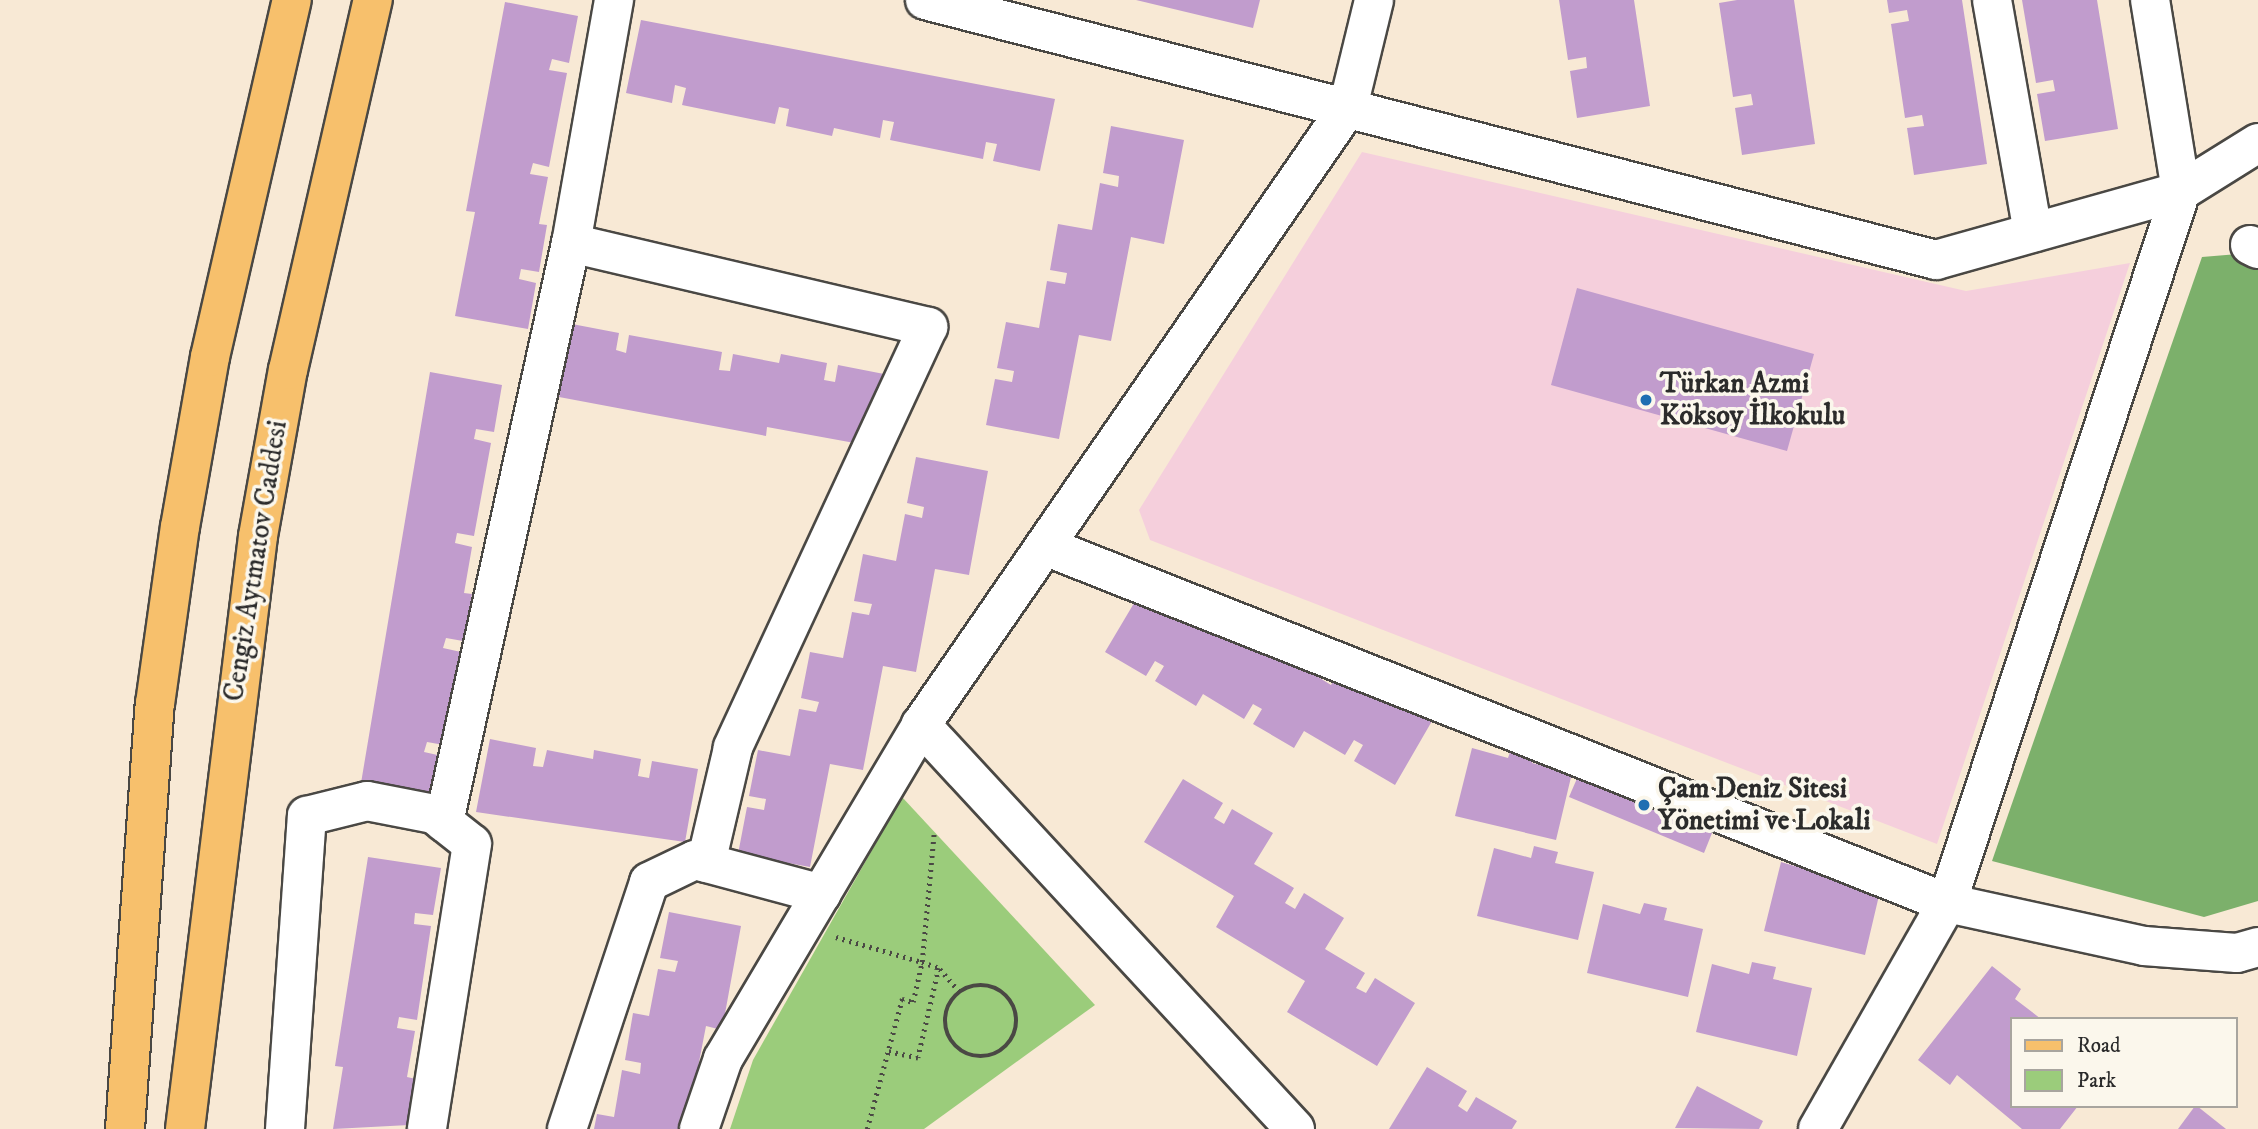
<!DOCTYPE html>
<html>
<head>
<meta charset="utf-8">
<style>
  body { margin:0 }
  #map { position:relative; width:2258px; height:1129px; overflow:hidden; background:#f8e9d5; font-family:"IM FELL DW Pica",serif }
  div>[style] { position:absolute }
  .built>* { inset:0; background:#f5cfdc }
  .green>* { inset:0; background:#9bcc7b }
  .forest>* { inset:0; background:#7cb06b }
  .building>* { inset:0; background:#c19ccd }
  .path>* { height:4.5px; margin-top:-2.25px; transform-origin:0; background:repeating-linear-gradient(90deg,#4a4844 0 2px,transparent 0 7px) }
  .path>.ring { margin:-2.25px; padding:0; box-sizing:content-box; background:none; border:4.5px solid #4a4844; border-radius:50% }
  .roads { filter:drop-shadow(2px 0 #4a4844) drop-shadow(-2px 0 #4a4844) drop-shadow(0 2px #4a4844) drop-shadow(0 -2px #4a4844) }
  .street>* { height:38px; margin:-19px; padding:0 19px; transform-origin:19px; border-radius:19px; background:#fff }
  .primary>* { height:38px; margin:-19px; padding:0 19px; transform-origin:19px; border-radius:19px; background:#f7c06c }
  .dots>* { width:19px; height:19px; translate:-50% -50%; box-sizing:border-box; border:4px solid #fbf7ec; border-radius:50% }
  span { translate:-50% -50%; white-space:nowrap; text-align:center; line-height:1.15; -webkit-text-stroke:7px #fbf7ec; paint-order:stroke }
  .poi-label { font-size:28px; color:#2b2b2b; font-weight:700 }
  .left { translate:0 -50%; text-align:left }
  .street-label { font-size:28px; color:#2b2b2b }
  .legend { position:absolute; left:2010px; top:1017px; width:228px; height:91px; box-sizing:border-box; background:#fbf7ec; border:2px solid #a8a59f; margin:0; padding:9px 12px; list-style:none; font-size:21px; color:#2b2b2b }
  .legend li { display:flex; align-items:center; gap:14px; height:35px }
  .legend b { width:35px; border:2px solid #a8a59f }
</style>
</head>
<body>
<div id="map">
  <div class="built">
    <div style="clip-path:polygon(1362px 152px,1966px 291px,2130px 263px,1937px 844px,1150px 540px,1139px 510px)"></div>
  </div>
  <div class="green">
    <div style="clip-path:polygon(902px 797px,1095px 1005px,924px 1129px,730px 1129px,753px 1060px)"></div>
  </div>
  <div class="forest">
    <div style="clip-path:polygon(2238px 254px,2258px 264px,2258px 901px,2204px 917px,1992px 861px,2202px 257px)"></div>
  </div>
  <div class="building">
    <div style="clip-path:polygon(1136px 0,1260px 0,1253px 28px)"></div>
    <div style="clip-path:polygon(1559px 0,1634px 0,1650px 106px,1577px 118px,1570px 71px,1587px 68px,1586px 57px,1568px 60px)"></div>
    <div style="clip-path:polygon(1737px 0,1794px 0,1815px 144px,1742px 155px,1735px 108px,1753px 105px,1751px 94px,1733px 97px,1719px 3px)"></div>
    <div style="clip-path:polygon(1887px 0,1962px 0,1987px 164px,1914px 175px,1907px 128px,1924px 126px,1922px 115px,1905px 118px,1891px 24px,1909px 21px,1907px 10px,1889px 13px)"></div>
    <div style="clip-path:polygon(2022px 0,2097px 0,2118px 129px,2045px 141px,2037px 94px,2055px 91px,2053px 80px,2036px 83px)"></div>
    <div style="clip-path:polygon(505px 2px,578px 16px,569px 63px,552px 59px,549px 70px,567px 73px,549px 167px,533px 163px,530px 174px,548px 177px,539px 224px,547px 225px,539px 272px,521px 269px,519px 279px,536px 283px,528px 329px,455px 316px,475px 212px,466px 211px)"></div>
    <div style="clip-path:polygon(641px 20px,1055px 99px,1040px 171px,993px 161px,997px 144px,986px 142px,983px 159px,890px 140px,894px 122px,883px 120px,880px 138px,834px 128px,832px 136px,786px 126px,789px 109px,779px 107px,775px 124px,682px 105px,686px 88px,675px 85px,672px 103px,626px 93px)"></div>
    <div style="clip-path:polygon(1111px 126px,1184px 140px,1164px 244px,1131px 237px,1111px 341px,1079px 335px,1059px 439px,986px 425px,995px 379px,1012px 382px,1014px 371px,997px 368px,1006px 322px,1039px 328px,1047px 281px,1065px 284px,1067px 273px,1050px 270px,1058px 224px,1092px 230px,1100px 183px,1118px 187px,1119px 176px,1103px 173px)"></div>
    <div style="clip-path:polygon(1577px 288px,1814px 354px,1787px 451px,1551px 385px)"></div>
    <div style="clip-path:polygon(572px 324px,619px 333px,616px 350px,626px 353px,629px 335px,722px 352px,719px 370px,730px 371px,733px 354px,779px 363px,781px 354px,827px 363px,824px 380px,835px 382px,838px 365px,884px 374px,871px 446px,767px 427px,766px 436px,559px 397px)"></div>
    <div style="clip-path:polygon(430px 372px,502px 385px,494px 432px,476px 429px,474px 439px,491px 443px,474px 536px,457px 533px,455px 543px,472px 547px,464px 593px,472px 594px,463px 641px,446px 638px,443px 648px,461px 652px,444px 745px,427px 742px,424px 752px,442px 756px,433px 802px,360px 789px)"></div>
    <div style="clip-path:polygon(916px 457px,988px 471px,969px 575px,935px 569px,916px 672px,883px 666px,863px 770px,830px 764px,810px 867px,738px 854px,747px 807px,764px 810px,766px 799px,749px 796px,758px 750px,790px 756px,799px 709px,816px 712px,819px 702px,801px 698px,810px 652px,843px 658px,852px 612px,869px 615px,872px 604px,854px 601px,863px 554px,896px 561px,905px 514px,922px 518px,924px 507px,907px 503px)"></div>
    <div style="clip-path:polygon(1143px 588px,1234px 642px,1242px 630px,1331px 685px,1342px 667px,1432px 721px,1395px 785px,1354px 761px,1363px 745px,1354px 740px,1345px 755px,1304px 731px,1294px 748px,1253px 724px,1262px 709px,1253px 704px,1244px 719px,1203px 694px,1196px 706px,1155px 681px,1164px 666px,1155px 661px,1146px 676px,1105px 652px)"></div>
    <div style="clip-path:polygon(490px 739px,536px 748px,533px 766px,543px 767px,547px 750px,593px 759px,594px 750px,641px 759px,638px 776px,649px 778px,652px 761px,698px 769px,685px 842px,476px 812px)"></div>
    <div style="clip-path:polygon(1512px 746px,1535px 751px,1532px 763px,1572px 773px,1556px 840px,1455px 816px,1472px 748px,1508px 758px)"></div>
    <div style="clip-path:polygon(1585px 760px,1720px 813px,1704px 853px,1569px 797px)"></div>
    <div style="clip-path:polygon(1183px 779px,1223px 803px,1214px 818px,1224px 824px,1232px 809px,1273px 833px,1254px 864px,1294px 888px,1285px 903px,1295px 909px,1304px 893px,1344px 918px,1325px 949px,1365px 973px,1356px 988px,1366px 993px,1375px 978px,1415px 1003px,1377px 1066px,1287px 1012px,1305px 981px,1216px 927px,1234px 896px,1144px 842px)"></div>
    <div style="clip-path:polygon(1534px 846px,1558px 852px,1555px 863px,1594px 872px,1578px 940px,1477px 916px,1494px 848px,1531px 858px)"></div>
    <div style="clip-path:polygon(368px 857px,441px 868px,433px 915px,415px 913px,414px 924px,431px 926px,417px 1020px,399px 1017px,397px 1028px,415px 1031px,407px 1077px,416px 1079px,409px 1125px,333px 1129px,343px 1067px,335px 1066px)"></div>
    <div style="clip-path:polygon(1821px 861px,1881px 887px,1865px 955px,1764px 931px,1781px 862px,1818px 873px)"></div>
    <div style="clip-path:polygon(1644px 903px,1667px 908px,1664px 920px,1703px 929px,1688px 997px,1587px 973px,1603px 904px,1640px 914px)"></div>
    <div style="clip-path:polygon(669px 912px,741px 926px,722px 1030px,706px 1026px,686px 1129px,594px 1129px,597px 1114px,614px 1117px,622px 1070px,640px 1074px,641px 1063px,625px 1060px,633px 1013px,649px 1016px,658px 969px,675px 972px,678px 961px,660px 958px)"></div>
    <div style="clip-path:polygon(1752px 962px,1776px 967px,1773px 979px,1812px 988px,1797px 1056px,1696px 1032px,1712px 964px,1749px 974px)"></div>
    <div style="clip-path:polygon(1992px 966px,2021px 989px,2015px 999px,2041px 1019px,2011px 1019px,2011px 1106px,2078px 1106px,2060px 1129px,2022px 1129px,1957px 1075px,1950px 1085px,1918px 1060px)"></div>
    <div style="clip-path:polygon(1427px 1067px,1467px 1091px,1458px 1106px,1467px 1112px,1476px 1097px,1517px 1121px,1512px 1129px,1389px 1129px)"></div>
    <div style="clip-path:polygon(1697px 1086px,1763px 1121px,1759px 1129px,1675px 1128px)"></div>
    <div style="clip-path:polygon(2195px 1106px,2197px 1106px,2226px 1129px,2178px 1129px)"></div>
  </div>
  <div class="path">
    <div style="left:836px;top:937px;width:90px;rotate:16.2deg"></div>
    <div style="left:922px;top:962px;width:131px;rotate:-84.7deg"></div>
    <div style="left:940px;top:969px;width:29px;rotate:49deg"></div>
    <div class="ring" style="left:945px;top:985px;width:67.5px;height:67.5px"></div>
    <div style="left:867px;top:1129px;width:135px;rotate:-74.9deg"></div>
    <div style="left:902px;top:999px;width:11px;rotate:15deg"></div>
    <div style="left:913px;top:1002px;width:41px;rotate:-77.3deg"></div>
    <div style="left:922px;top:962px;width:18px;rotate:19deg"></div>
    <div style="left:939px;top:968px;width:92px;rotate:103.1deg"></div>
    <div style="left:918px;top:1058px;width:30px;rotate:-168deg"></div>
  </div>
  <div class="roads">
    <div class="street">
      <div style="left:614px;top:0;width:247px;rotate:100deg"></div>
      <div style="left:571px;top:243px;width:367px;rotate:13.2deg"></div>
      <div style="left:928px;top:327px;width:464px;rotate:114.9deg"></div>
      <div style="left:733px;top:748px;width:118px;rotate:103.2deg"></div>
      <div style="left:925px;top:0;width:1044px;rotate:14.42deg"></div>
      <div style="left:1936px;top:260px;width:255px;rotate:-15.7deg"></div>
      <div style="left:2181px;top:191px;width:91px;rotate:-31.9deg"></div>
      <div style="left:1992px;top:0;width:236px;rotate:80deg"></div>
      <div style="left:2250px;top:245px;width:9px;rotate:27deg"></div>
      <div style="left:1045px;top:546px;width:970px;rotate:21.59deg"></div>
      <div style="left:1947px;top:903px;width:202px;rotate:12.3deg"></div>
      <div style="left:2144px;top:946px;width:93px;rotate:4.3deg"></div>
      <div style="left:2237px;top:953px;width:22px;rotate:-16deg"></div>
      <div style="left:444px;top:822px;width:593px;rotate:-77.63deg"></div>
      <div style="left:285px;top:1129px;width:314px;rotate:-86deg"></div>
      <div style="left:307px;top:816px;width:62px;rotate:-14deg"></div>
      <div style="left:367px;top:801px;width:68px;rotate:11deg"></div>
      <div style="left:434px;top:814px;width:48px;rotate:38.3deg"></div>
      <div style="left:472px;top:844px;width:289px;rotate:99deg"></div>
      <div style="left:567px;top:1129px;width:260px;rotate:-71.6deg"></div>
      <div style="left:649px;top:882px;width:51px;rotate:-25.6deg"></div>
      <div style="left:695px;top:860px;width:131px;rotate:15deg"></div>
      <div style="left:699px;top:1129px;width:74px;rotate:-71.1deg"></div>
      <div style="left:723px;top:1059px;width:388px;rotate:-59.3deg"></div>
      <div style="left:1295px;top:1129px;width:551px;rotate:-132.79deg"></div>
      <div style="left:921px;top:725px;width:751px;rotate:-55.36deg"></div>
      <div style="left:1348px;top:107px;width:110px;rotate:-76.3deg"></div>
      <div style="left:1818px;top:1129px;width:260px;rotate:-60.3deg"></div>
      <div style="left:1947px;top:903px;width:749px;rotate:-71.81deg"></div>
      <div style="left:2181px;top:191px;width:193px;rotate:-99.2deg"></div>
    </div>
    <div class="primary">
      <div style="left:125px;top:1129px;width:426px;rotate:-86deg"></div>
      <div style="left:155px;top:704px;width:179px;rotate:-82deg"></div>
      <div style="left:180px;top:527px;width:173px;rotate:-80deg"></div>
      <div style="left:210px;top:357px;width:366px;rotate:-77.1deg"></div>
      <div style="left:185px;top:1129px;width:597px;rotate:-82.98deg"></div>
      <div style="left:258px;top:536px;width:169px;rotate:-79.8deg"></div>
      <div style="left:288px;top:370px;width:380px;rotate:-77.1deg"></div>
    </div>
  </div>
  <div class="dots">
    <div style="left:1646px;top:400px;background:#1f6fb2"></div>
    <div style="left:1644px;top:805px;background:#1f6fb2"></div>
  </div>
  <div class="poi-label">
    <span class="left" style="left:1660px;top:400px">Türkan Azmi<br>Köksoy İlkokulu</span>
    <span class="left" style="left:1658px;top:805px">Çam Deniz Sitesi<br>Yönetimi ve Lokali</span>
  </div>
  <div class="street-label">
    <span style="left:256px;top:561px;rotate:-81deg">Cengiz Aytmatov Caddesi</span>
  </div>
  <ul class="legend">
  <li><b style="height:9px;background:#f7c06c"></b>Road</li>
  <li><b style="height:19px;background:#9bcc7b"></b>Park</li>
  </ul>
</div>
</body>
</html>
